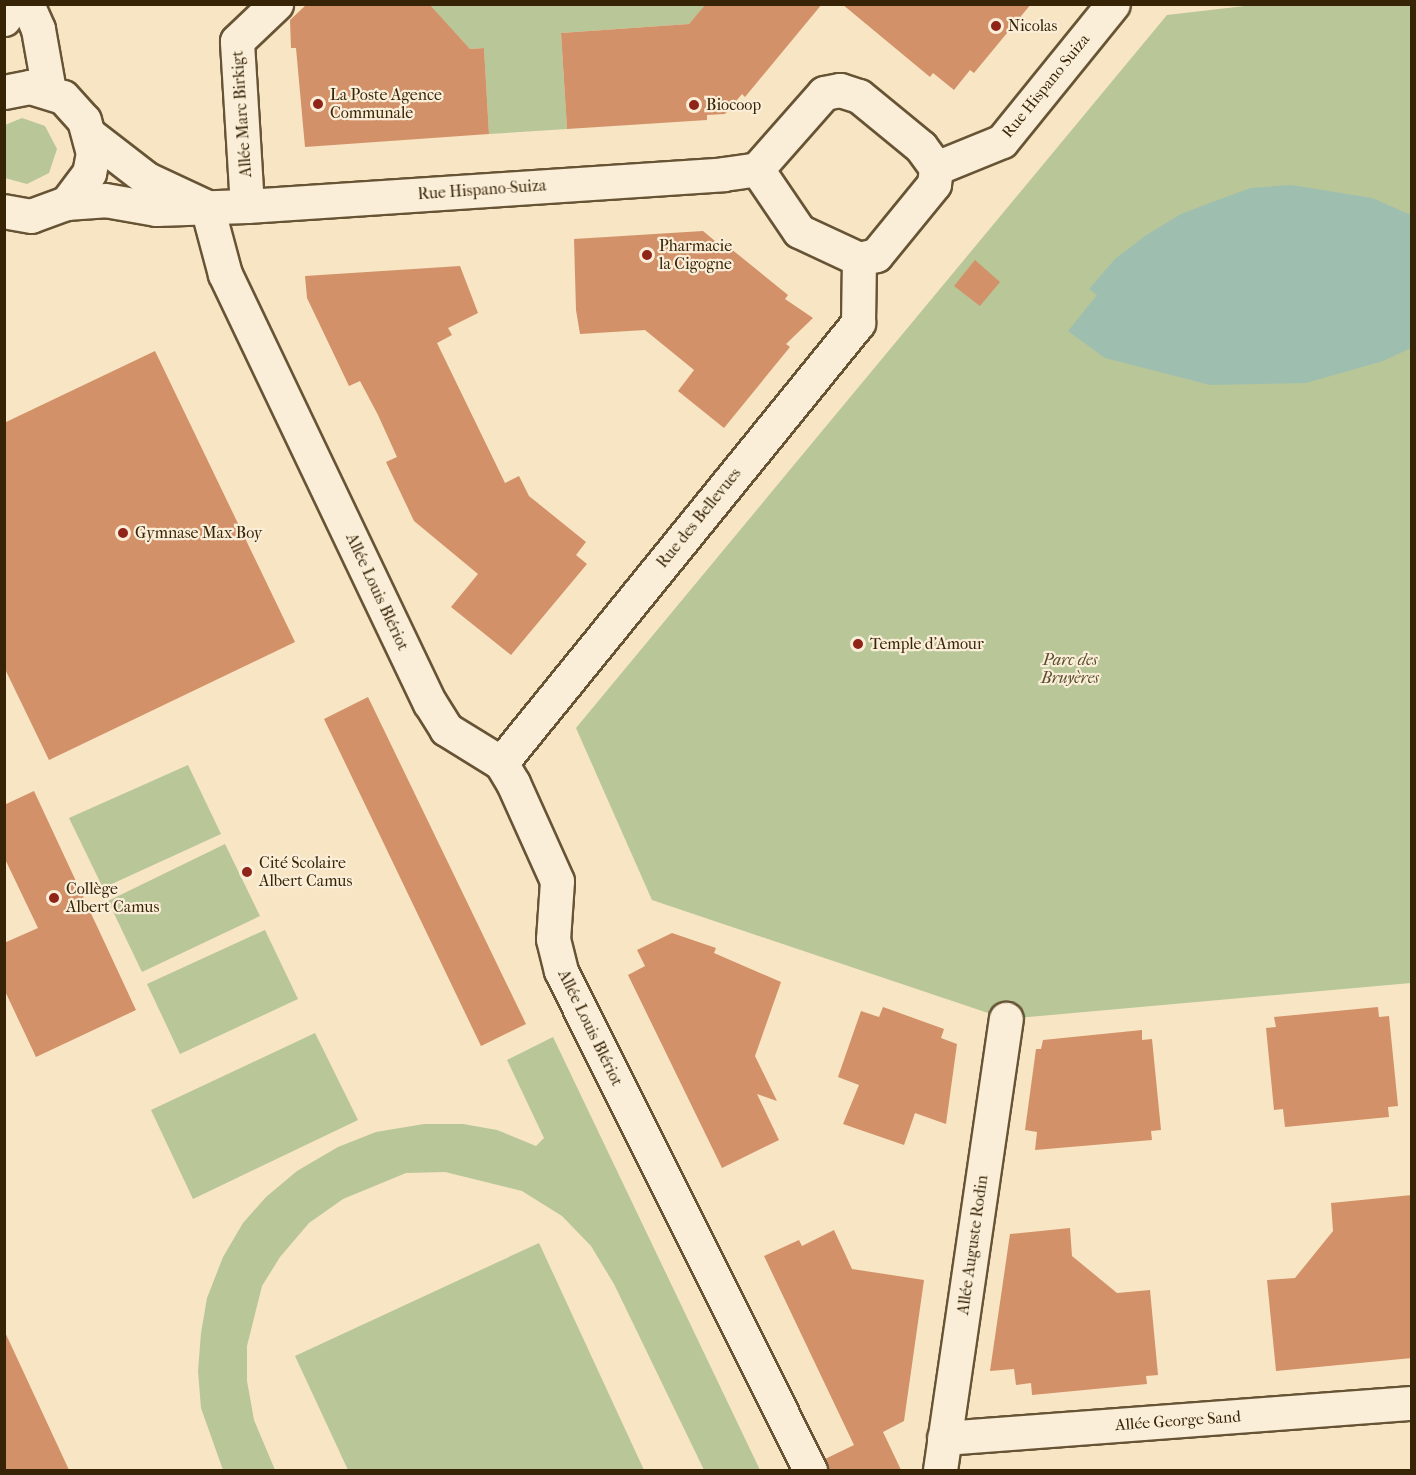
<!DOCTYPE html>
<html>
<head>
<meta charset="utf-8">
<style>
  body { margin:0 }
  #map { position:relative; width:1416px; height:1475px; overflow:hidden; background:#f7e5c3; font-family:"IM FELL French Canon",serif }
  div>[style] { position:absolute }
  .green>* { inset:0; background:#b8c698 }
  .water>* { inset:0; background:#9ebfaf }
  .building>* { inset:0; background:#d39169 }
  .roads { filter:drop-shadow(2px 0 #675435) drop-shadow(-2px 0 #675435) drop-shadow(0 2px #675435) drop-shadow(0 -2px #675435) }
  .pedestrian>* { height:33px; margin:-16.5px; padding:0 16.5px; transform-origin:16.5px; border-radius:16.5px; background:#faeed8 }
  .minor>* { height:33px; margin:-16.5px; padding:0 16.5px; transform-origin:16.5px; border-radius:16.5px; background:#faeed8 }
  .dots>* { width:16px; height:16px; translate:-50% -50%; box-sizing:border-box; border:3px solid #faeed8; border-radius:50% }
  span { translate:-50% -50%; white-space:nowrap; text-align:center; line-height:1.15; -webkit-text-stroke:4.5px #faeed8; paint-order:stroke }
  .poi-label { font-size:16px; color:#372406 }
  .left { translate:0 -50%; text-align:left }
  .street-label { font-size:16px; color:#372406 }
  .park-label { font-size:16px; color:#574c2a; font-style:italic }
  .frame { position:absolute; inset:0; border:6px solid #372406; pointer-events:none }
</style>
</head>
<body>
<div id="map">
  <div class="green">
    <div style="clip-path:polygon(1262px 4px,1411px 5px,1411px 983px,1006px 1019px,652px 900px,576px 728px,1167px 15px)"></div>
    <div style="clip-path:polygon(429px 5px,706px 5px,689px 24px,561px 33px,567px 129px,489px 134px,484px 48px,470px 49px)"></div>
    <div style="clip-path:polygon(22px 118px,45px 126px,57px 149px,49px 173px,27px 184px,5px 178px,5px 125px)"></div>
    <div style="clip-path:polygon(188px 765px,221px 834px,103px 888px,69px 818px)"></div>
    <div style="clip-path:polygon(225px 844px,260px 916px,142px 972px,108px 901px)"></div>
    <div style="clip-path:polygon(265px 930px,298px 999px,180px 1054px,147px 984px)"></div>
    <div style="clip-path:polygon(315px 1033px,358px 1120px,193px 1199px,151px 1110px)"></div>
    <div style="clip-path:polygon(553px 1037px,760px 1470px,704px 1470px,614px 1284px,591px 1246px,562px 1216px,522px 1191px,445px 1172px,406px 1173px,343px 1199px,309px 1223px,280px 1257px,262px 1286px,247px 1346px,247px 1381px,254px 1420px,275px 1470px,223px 1470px,201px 1408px,198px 1371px,201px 1333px,207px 1298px,223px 1257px,243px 1223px,266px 1197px,297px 1171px,338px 1147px,376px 1132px,424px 1124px,463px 1124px,497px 1130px,536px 1146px,544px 1138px,507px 1060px)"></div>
    <div style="clip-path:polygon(539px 1243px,644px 1470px,348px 1470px,295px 1356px)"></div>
  </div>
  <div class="water">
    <div style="clip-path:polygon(1291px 185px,1372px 198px,1411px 215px,1411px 348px,1383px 361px,1306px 383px,1210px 385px,1105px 358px,1068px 331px,1097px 295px,1089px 289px,1115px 259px,1145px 236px,1181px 214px,1215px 201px,1251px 188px)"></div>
  </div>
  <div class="building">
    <div style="clip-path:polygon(307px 4px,429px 4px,470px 49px,484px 48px,489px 134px,305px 147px,296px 48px,291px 48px,290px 20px)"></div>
    <div style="clip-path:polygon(706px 4px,822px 4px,745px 97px,742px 94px,725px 114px,707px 115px,707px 120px,567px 129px,561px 33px,689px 24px)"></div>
    <div style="clip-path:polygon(842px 4px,1031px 4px,974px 73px,970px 70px,954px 90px,933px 73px,930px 77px)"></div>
    <div style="clip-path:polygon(703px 231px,727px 251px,730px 248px,788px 295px,785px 299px,813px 318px,786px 344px,790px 347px,724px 428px,678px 391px,694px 370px,645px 330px,580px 334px,576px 310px,574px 239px)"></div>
    <div style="clip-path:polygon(975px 260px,1000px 282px,980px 306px,954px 286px)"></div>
    <div style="clip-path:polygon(460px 266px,478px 313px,448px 328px,452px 335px,437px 343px,505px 483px,519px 476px,529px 496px,586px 542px,576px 555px,587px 564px,511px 655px,451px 607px,478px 574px,414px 521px,386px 462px,397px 457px,378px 415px,360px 381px,349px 386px,307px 298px,305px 276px)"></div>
    <div style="clip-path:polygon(155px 351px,295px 642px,49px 760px,4px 667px,4px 423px)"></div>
    <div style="clip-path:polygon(368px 697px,526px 1024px,481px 1046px,324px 719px)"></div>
    <div style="clip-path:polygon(34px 791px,136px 1010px,36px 1057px,4px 989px,4px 943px,38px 928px,4px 857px,4px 805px)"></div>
    <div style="clip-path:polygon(672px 933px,716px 948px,714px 953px,781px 982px,755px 1056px,777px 1101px,757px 1094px,779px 1140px,722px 1168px,628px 975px,645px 966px,637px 950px)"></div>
    <div style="clip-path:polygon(883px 1007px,944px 1029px,941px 1038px,957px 1044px,946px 1124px,915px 1113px,904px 1145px,843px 1124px,859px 1085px,838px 1077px,861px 1011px,879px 1017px)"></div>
    <div style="clip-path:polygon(1378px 1007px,1379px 1017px,1389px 1016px,1398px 1106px,1388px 1107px,1389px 1117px,1285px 1127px,1283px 1109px,1274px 1110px,1266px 1028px,1276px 1027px,1274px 1017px)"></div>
    <div style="clip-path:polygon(1142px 1030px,1142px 1040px,1152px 1039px,1161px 1130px,1151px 1131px,1152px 1140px,1035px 1150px,1037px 1132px,1025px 1130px,1036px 1049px,1041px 1049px,1043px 1040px)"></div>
    <div style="clip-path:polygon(1412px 1195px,1412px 1358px,1276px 1371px,1267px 1280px,1295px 1278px,1333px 1231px,1331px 1203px)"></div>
    <div style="clip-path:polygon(1070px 1228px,1072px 1256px,1117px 1293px,1150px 1290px,1158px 1375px,1146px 1376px,1147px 1384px,1032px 1395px,1031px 1383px,1016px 1385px,1014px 1369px,990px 1371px,1010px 1234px)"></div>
    <div style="clip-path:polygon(834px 1230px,852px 1269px,924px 1280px,904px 1421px,883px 1432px,901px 1470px,829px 1470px,825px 1459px,854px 1445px,764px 1256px,799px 1240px,802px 1246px)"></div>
    <div style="clip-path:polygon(4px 1330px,69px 1470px,4px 1470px)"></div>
  </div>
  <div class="roads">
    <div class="pedestrian">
      <div style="left:247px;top:206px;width:165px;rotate:-93.5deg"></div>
      <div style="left:237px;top:41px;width:54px;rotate:-43.5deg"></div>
      <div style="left:944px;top:1438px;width:469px;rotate:-4.3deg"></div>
      <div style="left:940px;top:1470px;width:456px;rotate:-81.7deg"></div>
    </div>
    <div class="minor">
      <div style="left:27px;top:4px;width:27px;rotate:66deg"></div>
      <div style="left:38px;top:29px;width:63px;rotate:79.9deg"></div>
      <div style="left:4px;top:19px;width:15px;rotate:-79deg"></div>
      <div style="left:840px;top:90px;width:20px;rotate:18deg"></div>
      <div style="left:859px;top:96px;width:80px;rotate:39.4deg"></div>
      <div style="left:921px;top:147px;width:26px;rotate:54deg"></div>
      <div style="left:936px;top:168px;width:16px;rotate:97deg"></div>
      <div style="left:934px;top:184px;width:92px;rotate:129.2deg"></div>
      <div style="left:876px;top:255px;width:17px;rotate:167deg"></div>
      <div style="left:859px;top:259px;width:66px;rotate:-155deg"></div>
      <div style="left:799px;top:231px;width:75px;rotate:-124.1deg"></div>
      <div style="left:757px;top:169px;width:101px;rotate:-48.6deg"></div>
      <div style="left:824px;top:93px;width:16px;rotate:-11deg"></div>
      <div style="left:4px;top:92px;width:26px;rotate:-11deg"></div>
      <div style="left:30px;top:87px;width:34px;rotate:17deg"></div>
      <div style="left:63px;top:97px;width:31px;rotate:48deg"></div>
      <div style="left:84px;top:120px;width:34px;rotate:75deg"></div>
      <div style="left:93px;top:153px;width:20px;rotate:101deg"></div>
      <div style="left:89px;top:173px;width:38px;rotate:127deg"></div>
      <div style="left:66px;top:203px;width:37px;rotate:160deg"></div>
      <div style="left:31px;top:216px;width:27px;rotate:-170deg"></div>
      <div style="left:90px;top:135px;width:72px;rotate:37.7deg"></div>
      <div style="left:147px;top:179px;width:62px;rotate:24.9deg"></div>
      <div style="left:936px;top:168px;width:71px;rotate:-22.2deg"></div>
      <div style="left:1002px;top:141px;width:176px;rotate:-51deg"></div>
      <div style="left:66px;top:203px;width:39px;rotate:-4deg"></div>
      <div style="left:105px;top:200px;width:52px;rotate:10deg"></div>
      <div style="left:156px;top:209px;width:91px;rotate:-1.9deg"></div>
      <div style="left:247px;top:206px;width:477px;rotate:-3.8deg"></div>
      <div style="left:723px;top:174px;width:34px;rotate:-8deg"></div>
      <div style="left:207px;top:207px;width:69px;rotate:75deg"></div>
      <div style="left:225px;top:274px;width:475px;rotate:64.5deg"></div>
      <div style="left:430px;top:703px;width:31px;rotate:58deg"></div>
      <div style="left:446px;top:729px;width:65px;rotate:31.7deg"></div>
      <div style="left:501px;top:763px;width:23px;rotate:59deg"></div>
      <div style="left:513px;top:783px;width:107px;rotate:65.8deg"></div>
      <div style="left:557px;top:881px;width:58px;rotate:93.9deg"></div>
      <div style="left:553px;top:939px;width:33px;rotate:76deg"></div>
      <div style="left:561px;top:971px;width:558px;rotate:63.48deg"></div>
      <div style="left:501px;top:763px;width:567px;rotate:-50.95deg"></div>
      <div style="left:858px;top:323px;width:64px;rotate:-89.1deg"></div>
    </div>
  </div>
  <div class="dots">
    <div style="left:996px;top:26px;background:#8f2418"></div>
    <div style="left:318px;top:104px;background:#8f2418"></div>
    <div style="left:694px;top:105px;background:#8f2418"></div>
    <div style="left:647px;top:255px;background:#8f2418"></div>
    <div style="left:123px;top:533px;background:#8f2418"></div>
    <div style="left:858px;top:644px;background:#8f2418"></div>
    <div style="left:247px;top:872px;background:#8f2418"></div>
    <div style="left:54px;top:898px;background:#8f2418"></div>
  </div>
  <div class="poi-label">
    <span class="left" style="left:1008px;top:26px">Nicolas</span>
    <span class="left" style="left:330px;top:104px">La Poste Agence<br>Communale</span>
    <span class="left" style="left:706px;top:105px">Biocoop</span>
    <span class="left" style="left:659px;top:255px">Pharmacie<br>la Cigogne</span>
    <span class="left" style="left:135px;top:533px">Gymnase Max Boy</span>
    <span class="left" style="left:870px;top:644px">Temple d'Amour</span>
    <span class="left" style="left:259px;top:872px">Cité Scolaire<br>Albert Camus</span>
    <span class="left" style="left:66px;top:898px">Collège<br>Albert Camus</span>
  </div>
  <div class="street-label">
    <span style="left:1046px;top:86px;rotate:-51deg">Rue Hispano Suiza</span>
    <span style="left:242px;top:114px;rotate:-94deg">Allée Marc Birkigt</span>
    <span style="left:482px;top:190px;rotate:-4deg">Rue Hispano-Suiza</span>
    <span style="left:699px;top:518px;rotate:-51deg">Rue des Bellevues</span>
    <span style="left:377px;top:592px;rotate:65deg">Allée Louis Blériot</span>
    <span style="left:590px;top:1028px;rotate:64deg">Allée Louis Blériot</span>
    <span style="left:973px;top:1245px;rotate:-82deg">Allée Auguste Rodin</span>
    <span style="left:1178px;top:1421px;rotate:-4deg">Allée George Sand</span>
  </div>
  <div class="park-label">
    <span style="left:1070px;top:669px">Parc des<br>Bruyères</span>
  </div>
  <div class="frame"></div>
</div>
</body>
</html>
